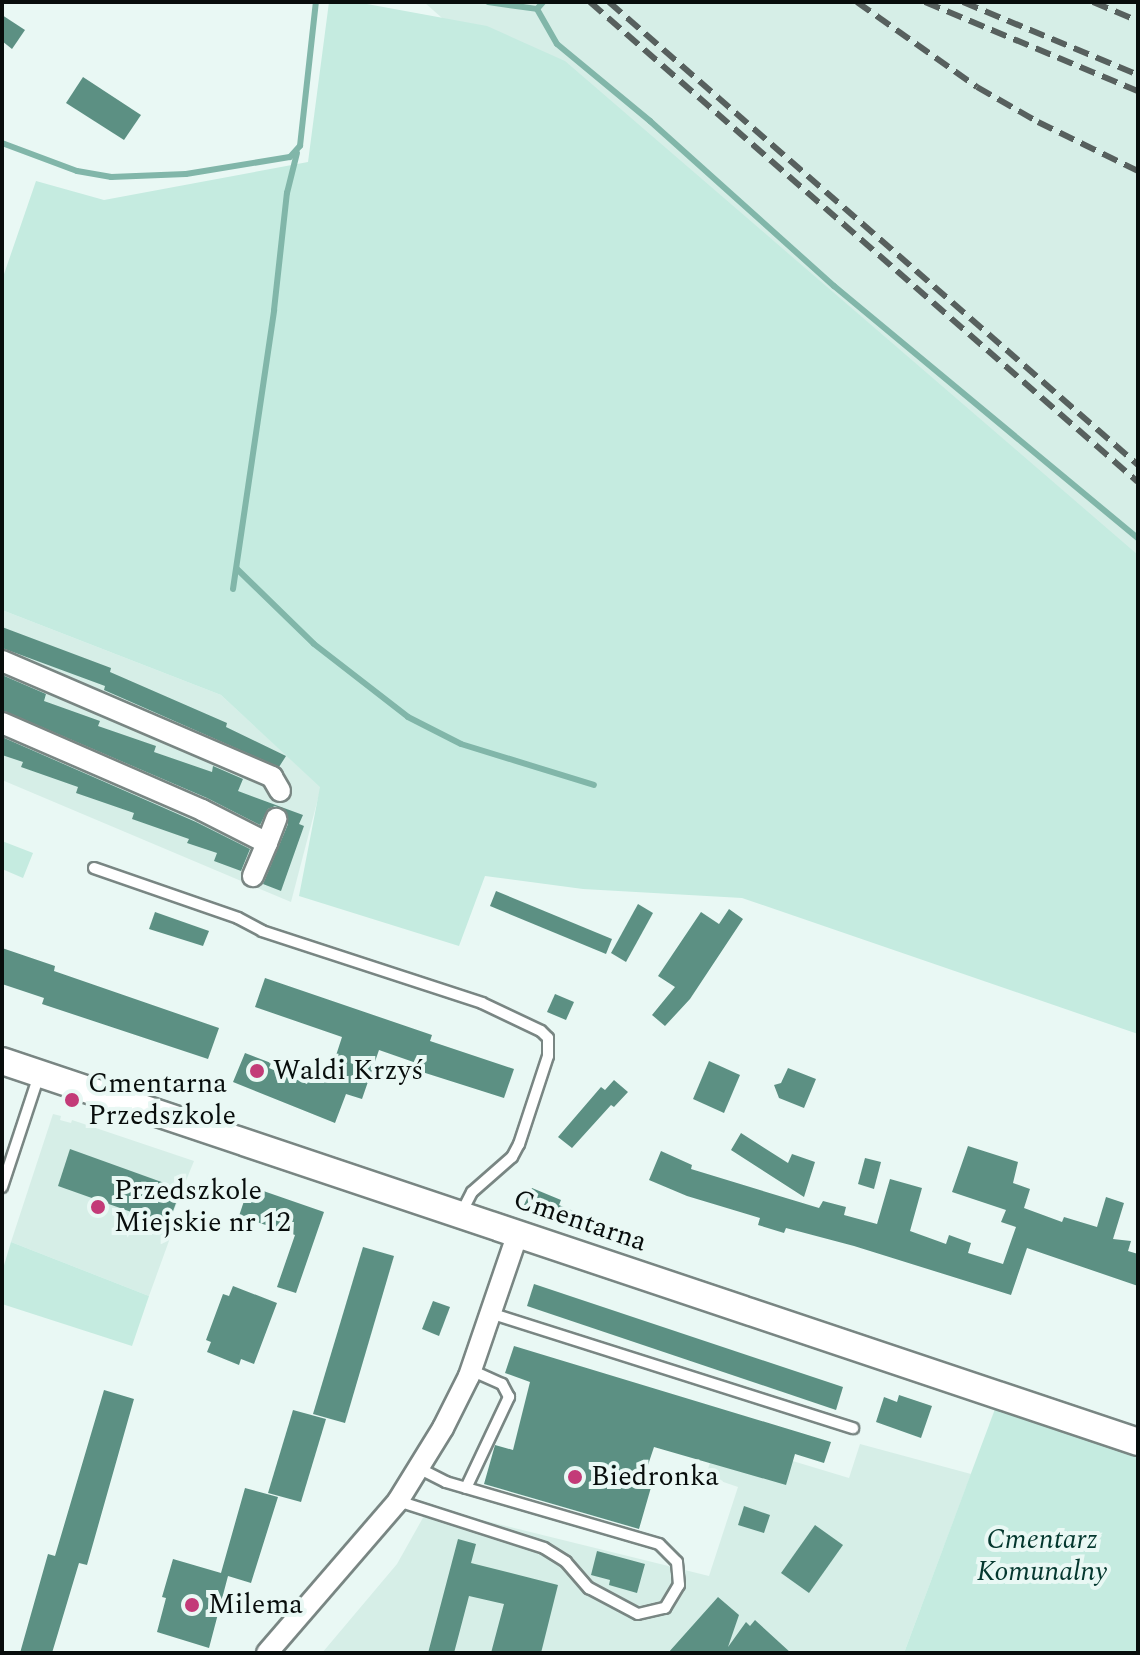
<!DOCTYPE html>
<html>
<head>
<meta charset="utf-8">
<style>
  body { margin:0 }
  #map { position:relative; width:1140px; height:1655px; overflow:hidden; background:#e9f8f4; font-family:Spectral,serif }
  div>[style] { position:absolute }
  .built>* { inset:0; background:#d6eee7 }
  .green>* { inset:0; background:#c5ebe0 }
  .stream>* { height:6px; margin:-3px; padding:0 3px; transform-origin:3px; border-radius:3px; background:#81b6a9 }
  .building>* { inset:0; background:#5c9083 }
  .roads { filter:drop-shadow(2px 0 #798683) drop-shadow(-2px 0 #798683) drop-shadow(0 2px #798683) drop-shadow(0 -2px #798683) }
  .service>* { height:10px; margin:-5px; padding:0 5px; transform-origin:5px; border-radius:5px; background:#fff }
  .minor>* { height:20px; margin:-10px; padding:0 10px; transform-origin:10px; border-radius:10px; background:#fff }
  .tertiary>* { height:26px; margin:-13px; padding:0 13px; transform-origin:13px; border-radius:13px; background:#fff }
  .rail>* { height:6px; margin-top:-3px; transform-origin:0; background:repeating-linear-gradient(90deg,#57605e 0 16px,transparent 0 24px) }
  .dots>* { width:22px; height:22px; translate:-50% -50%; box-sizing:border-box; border:4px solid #e9f8f4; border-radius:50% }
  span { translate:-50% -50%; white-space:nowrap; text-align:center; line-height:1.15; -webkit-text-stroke:8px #e9f8f4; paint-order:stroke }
  .poi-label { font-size:28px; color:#080d0c }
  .left { translate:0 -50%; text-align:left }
  .street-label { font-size:28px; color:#080d0c }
  .park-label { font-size:28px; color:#04372e; font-style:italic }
  .frame { position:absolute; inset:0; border:4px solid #080d0c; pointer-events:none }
</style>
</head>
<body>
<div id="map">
  <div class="built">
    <div style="clip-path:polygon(424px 2px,1138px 2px,1138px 618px,876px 404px)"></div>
    <div style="clip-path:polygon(2px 610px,221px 695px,321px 787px,291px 902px,2px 780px)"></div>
    <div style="clip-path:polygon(53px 1114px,61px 1116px,60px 1120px,71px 1123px,72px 1120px,194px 1161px,168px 1225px,174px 1227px,149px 1296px,11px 1242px)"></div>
    <div style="clip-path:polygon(717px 1438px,849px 1478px,860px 1444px,971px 1474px,904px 1653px,322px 1653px,397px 1564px,429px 1507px,709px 1576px,738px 1487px,706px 1476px)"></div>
  </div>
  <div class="green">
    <div style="clip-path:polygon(329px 2px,356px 2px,487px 26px,565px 61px,1138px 555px,1138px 1034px,742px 898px,583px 889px,485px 876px,459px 946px,299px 896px,320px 787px,221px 695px,2px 610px,2px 280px,36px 181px,104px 200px,308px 162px)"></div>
    <div style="clip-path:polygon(2px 841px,33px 853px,23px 878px,2px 869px)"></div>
    <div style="clip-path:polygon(11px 1242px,149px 1296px,132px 1346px,2px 1304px,2px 1272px)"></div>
    <div style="clip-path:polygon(995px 1409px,1138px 1457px,1138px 1653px,904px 1653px)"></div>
  </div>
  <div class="stream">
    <div style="left:488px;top:2px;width:49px;rotate:8.1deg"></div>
    <div style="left:537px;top:9px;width:9px;rotate:-49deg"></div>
    <div style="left:537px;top:9px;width:40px;rotate:60.3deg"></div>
    <div style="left:557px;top:44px;width:121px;rotate:39.6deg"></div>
    <div style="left:650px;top:121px;width:247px;rotate:41.9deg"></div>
    <div style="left:834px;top:286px;width:395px;rotate:39.7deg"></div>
    <div style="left:2px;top:143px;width:80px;rotate:20.5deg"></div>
    <div style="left:77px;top:171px;width:35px;rotate:10deg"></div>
    <div style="left:111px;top:177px;width:75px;rotate:-2.3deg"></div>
    <div style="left:186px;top:174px;width:105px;rotate:-9.3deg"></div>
    <div style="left:290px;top:157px;width:15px;rotate:-48deg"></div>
    <div style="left:300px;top:146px;width:145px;rotate:-83.7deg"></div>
    <div style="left:237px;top:569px;width:107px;rotate:44.2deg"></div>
    <div style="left:314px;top:644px;width:119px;rotate:37.8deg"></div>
    <div style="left:408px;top:717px;width:59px;rotate:27deg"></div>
    <div style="left:461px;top:744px;width:139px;rotate:17.1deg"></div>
    <div style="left:233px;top:589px;width:282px;rotate:-81.6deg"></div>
    <div style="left:274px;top:310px;width:118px;rotate:-83.7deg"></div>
    <div style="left:287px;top:193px;width:41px;rotate:-76deg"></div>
  </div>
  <div class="building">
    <div style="clip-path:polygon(2px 15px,25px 30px,12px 49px,2px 41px)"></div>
    <div style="clip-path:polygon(83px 77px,141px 115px,124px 140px,66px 103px)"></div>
    <div style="clip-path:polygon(2px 627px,111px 668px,110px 672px,227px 723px,226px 727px,286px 756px,279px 767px,104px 690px,105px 686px,2px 648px)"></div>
    <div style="clip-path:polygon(2px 675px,46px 694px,44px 701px,100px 721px,98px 726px,156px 746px,154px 752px,212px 772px,213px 766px,243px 779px,238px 791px,303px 815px,299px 824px,304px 826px,281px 891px,263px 884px,288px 824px,285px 810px,275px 806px,268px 809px,260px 825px,207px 798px,2px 710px)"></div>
    <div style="clip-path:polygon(2px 737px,196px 822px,250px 849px,241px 871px,214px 861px,217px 853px,187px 843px,189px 839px,132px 819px,134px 813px,76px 793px,78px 787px,21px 767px,23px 762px,2px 755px)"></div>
    <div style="clip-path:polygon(496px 891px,612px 939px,606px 954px,490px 906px)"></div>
    <div style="clip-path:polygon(638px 904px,653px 913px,626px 962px,611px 953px)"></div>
    <div style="clip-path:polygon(729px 909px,743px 919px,690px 999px,665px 1026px,652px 1015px,675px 987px,658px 976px,701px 912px,719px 924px)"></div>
    <div style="clip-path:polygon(155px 912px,209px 931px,203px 946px,149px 929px)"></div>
    <div style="clip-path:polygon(2px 948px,55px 966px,54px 971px,219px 1028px,208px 1059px,42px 1004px,44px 998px,2px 984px)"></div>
    <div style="clip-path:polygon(265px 978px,432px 1035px,430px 1041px,514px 1069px,504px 1098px,419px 1071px,422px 1065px,379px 1050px,362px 1099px,346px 1094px,335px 1123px,233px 1082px,245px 1053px,271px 1063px,269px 1068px,307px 1084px,312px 1070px,329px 1077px,342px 1037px,255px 1007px)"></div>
    <div style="clip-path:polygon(555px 994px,574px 1002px,566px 1020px,547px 1012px)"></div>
    <div style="clip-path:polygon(709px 1061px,740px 1075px,724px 1113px,693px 1099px)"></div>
    <div style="clip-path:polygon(788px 1068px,816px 1079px,804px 1108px,779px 1098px,774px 1085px,781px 1083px)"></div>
    <div style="clip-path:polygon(614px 1080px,628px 1092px,614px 1107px,611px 1105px,572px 1148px,558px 1137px,601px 1087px,605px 1090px)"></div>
    <div style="clip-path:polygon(741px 1133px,788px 1163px,792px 1154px,815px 1162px,804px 1197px,731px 1150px)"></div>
    <div style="clip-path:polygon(968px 1146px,1018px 1162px,1013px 1183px,1030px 1189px,1024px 1208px,1062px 1222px,1064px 1217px,1097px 1227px,1106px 1197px,1124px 1203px,1113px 1239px,1131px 1241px,1128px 1251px,1138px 1254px,1138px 1286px,1027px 1248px,1011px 1295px,854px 1246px,786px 1228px,784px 1233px,758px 1225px,760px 1218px,687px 1196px,649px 1180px,661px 1151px,692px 1165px,691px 1169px,819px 1208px,823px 1201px,846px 1207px,844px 1215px,877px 1224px,890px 1179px,922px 1188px,910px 1231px,946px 1244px,949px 1235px,971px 1243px,968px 1253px,1003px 1264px,1016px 1227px,1001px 1222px,1006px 1210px,952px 1192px)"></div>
    <div style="clip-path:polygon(70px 1149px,181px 1189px,168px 1225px,58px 1186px)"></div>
    <div style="clip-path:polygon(865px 1158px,881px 1162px,874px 1189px,858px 1184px)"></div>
    <div style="clip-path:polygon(249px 1186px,324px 1212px,296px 1293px,277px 1287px,295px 1235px,239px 1216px)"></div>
    <div style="clip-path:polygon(532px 1188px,561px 1200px,559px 1205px,573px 1211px,566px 1227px,523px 1207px)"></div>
    <div style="clip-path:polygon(363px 1247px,394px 1256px,345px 1423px,313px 1414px)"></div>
    <div style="clip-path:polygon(534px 1284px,843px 1387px,836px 1410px,527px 1306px)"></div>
    <div style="clip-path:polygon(233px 1286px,277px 1303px,254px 1364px,241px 1359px,239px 1365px,207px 1352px,211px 1342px,206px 1340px,223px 1294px,229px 1296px)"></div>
    <div style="clip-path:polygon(433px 1301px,450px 1307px,439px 1336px,422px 1329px)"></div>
    <div style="clip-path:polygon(514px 1346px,831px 1442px,824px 1463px,795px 1454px,786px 1485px,654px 1447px,645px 1474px,654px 1477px,639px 1529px,484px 1484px,495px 1445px,513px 1450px,530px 1382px,505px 1373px)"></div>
    <div style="clip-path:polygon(104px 1390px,134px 1399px,87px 1565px,79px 1563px,52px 1653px,20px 1653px,48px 1554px,55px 1556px)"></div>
    <div style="clip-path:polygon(899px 1395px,932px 1406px,921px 1438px,876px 1422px,884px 1397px,897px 1402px)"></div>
    <div style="clip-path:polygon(293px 1410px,326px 1419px,301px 1502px,268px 1493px)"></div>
    <div style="clip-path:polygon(245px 1488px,278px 1497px,251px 1583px,228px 1576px,209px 1648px,157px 1632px,166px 1598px,162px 1597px,173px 1559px,221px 1573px)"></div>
    <div style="clip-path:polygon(744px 1506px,770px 1515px,764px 1533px,738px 1525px)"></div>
    <div style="clip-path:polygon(815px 1525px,843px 1545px,809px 1593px,781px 1573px)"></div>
    <div style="clip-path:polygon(458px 1539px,476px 1544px,471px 1563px,558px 1585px,541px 1653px,491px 1653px,504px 1604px,469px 1596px,454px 1653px,428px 1653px)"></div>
    <div style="clip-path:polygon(597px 1551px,645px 1564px,637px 1593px,609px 1585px,610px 1580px,591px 1575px)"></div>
    <div style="clip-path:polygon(718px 1597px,739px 1615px,728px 1647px,746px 1622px,750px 1626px,755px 1620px,791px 1653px,668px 1653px)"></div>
  </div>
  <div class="roads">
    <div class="service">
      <div style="left:94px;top:868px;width:152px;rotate:19.1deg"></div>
      <div style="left:238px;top:918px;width:27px;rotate:28deg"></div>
      <div style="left:262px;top:931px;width:231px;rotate:18.1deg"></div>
      <div style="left:482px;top:1003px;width:65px;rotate:25.4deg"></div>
      <div style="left:541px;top:1031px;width:10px;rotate:45deg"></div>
      <div style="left:548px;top:1038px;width:18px;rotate:90deg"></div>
      <div style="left:548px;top:1056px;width:93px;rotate:108.2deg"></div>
      <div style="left:519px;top:1144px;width:15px;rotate:118deg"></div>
      <div style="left:512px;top:1157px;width:53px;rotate:138.8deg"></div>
      <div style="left:472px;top:1192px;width:22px;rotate:117deg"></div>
      <div style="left:2px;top:1187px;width:118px;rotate:-71.7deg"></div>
      <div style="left:490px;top:1313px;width:381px;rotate:17.6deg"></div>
      <div style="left:466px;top:1488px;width:101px;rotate:-64.7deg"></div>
      <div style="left:509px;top:1397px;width:15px;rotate:-118deg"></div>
      <div style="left:502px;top:1384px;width:34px;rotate:-156deg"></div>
      <div style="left:398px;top:1501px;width:153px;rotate:17.8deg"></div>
      <div style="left:544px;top:1548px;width:26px;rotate:32deg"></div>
      <div style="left:566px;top:1562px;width:35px;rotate:49deg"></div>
      <div style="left:589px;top:1588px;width:55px;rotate:28deg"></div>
      <div style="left:638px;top:1614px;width:28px;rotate:-13deg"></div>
      <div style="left:665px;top:1608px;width:27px;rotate:-59deg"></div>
      <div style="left:679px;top:1585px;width:23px;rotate:-95deg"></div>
      <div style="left:677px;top:1562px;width:25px;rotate:-135deg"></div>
      <div style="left:659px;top:1544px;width:222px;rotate:-163.8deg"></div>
      <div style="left:446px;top:1482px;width:31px;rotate:-153deg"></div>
    </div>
    <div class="minor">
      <div style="left:2px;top:661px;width:294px;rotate:23.2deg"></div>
      <div style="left:272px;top:777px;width:16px;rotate:60deg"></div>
      <div style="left:2px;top:723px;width:218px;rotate:23.5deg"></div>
      <div style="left:202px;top:810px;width:73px;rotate:26.9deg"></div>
      <div style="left:267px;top:843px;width:36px;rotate:113deg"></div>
      <div style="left:267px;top:843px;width:26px;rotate:-69deg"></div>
      <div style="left:267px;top:1653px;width:201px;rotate:-49.2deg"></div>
      <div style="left:398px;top:1501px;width:86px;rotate:-58.3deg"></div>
      <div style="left:443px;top:1428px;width:58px;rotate:-63.4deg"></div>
      <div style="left:469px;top:1376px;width:151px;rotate:-71.1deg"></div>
    </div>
    <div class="tertiary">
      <div style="left:2px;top:1061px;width:1198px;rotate:18.54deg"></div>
    </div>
  </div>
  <div class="rail">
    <div style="left:590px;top:2px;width:728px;rotate:41.22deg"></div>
    <div style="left:609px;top:2px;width:703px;rotate:41.19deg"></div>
    <div style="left:857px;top:2px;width:147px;rotate:35.3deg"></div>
    <div style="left:977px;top:87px;width:70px;rotate:29.8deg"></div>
    <div style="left:1038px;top:122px;width:111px;rotate:26.1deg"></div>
    <div style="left:925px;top:2px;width:231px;rotate:22.7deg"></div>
    <div style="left:963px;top:2px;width:190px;rotate:22.6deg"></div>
    <div style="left:1093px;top:2px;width:49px;rotate:22.9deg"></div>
  </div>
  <div class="dots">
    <div style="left:257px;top:1071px;background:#c33b78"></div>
    <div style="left:72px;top:1100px;background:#c33b78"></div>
    <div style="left:98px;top:1207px;background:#c33b78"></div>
    <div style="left:575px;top:1477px;background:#c33b78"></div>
    <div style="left:192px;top:1605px;background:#c33b78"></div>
  </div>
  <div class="poi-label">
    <span class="left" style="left:273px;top:1071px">Waldi Krzyś</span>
    <span class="left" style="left:88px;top:1100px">Cmentarna<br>Przedszkole</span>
    <span class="left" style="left:114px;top:1207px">Przedszkole<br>Miejskie nr 12</span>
    <span class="left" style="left:591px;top:1477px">Biedronka</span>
    <span class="left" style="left:208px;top:1605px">Milema</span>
  </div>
  <div class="street-label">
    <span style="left:580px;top:1221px;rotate:19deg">Cmentarna</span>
  </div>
  <div class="park-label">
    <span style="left:1042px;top:1556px">Cmentarz<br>Komunalny</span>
  </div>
  <div class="frame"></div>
</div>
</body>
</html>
